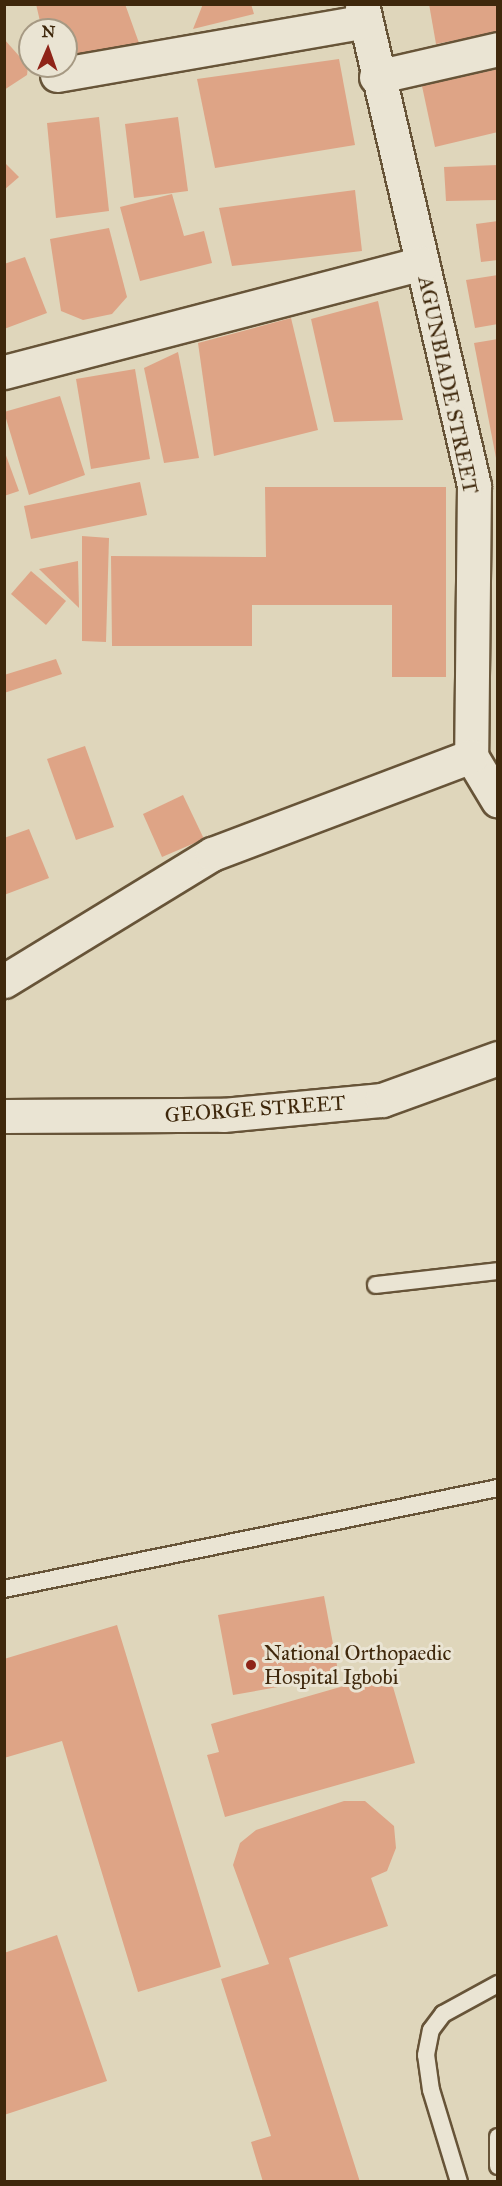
<!DOCTYPE html>
<html>
<head>
<meta charset="utf-8">
<style>
  body { margin:0 }
  #map { position:relative; width:502px; height:2186px; overflow:hidden; background:#dfd6bb; font-family:"IM FELL Great Primer",serif }
  div>[style] { position:absolute }
  .building>* { inset:0; background:#dea486 }
  .roads { filter:drop-shadow(2px 0 #675438) drop-shadow(-2px 0 #675438) drop-shadow(0 2px #675438) drop-shadow(0 -2px #675438) }
  .lane>* { height:16px; margin:-8px; padding:0 8px; transform-origin:8px; border-radius:8px; background:#eae4d3 }
  .street>* { height:33px; margin:-16.5px; padding:0 16.5px; transform-origin:16.5px; border-radius:16.5px; background:#eae4d3 }
  .dots>* { width:16px; height:16px; translate:-50% -50%; box-sizing:border-box; border:3px solid #eae4d3; border-radius:50% }
  span { translate:-50% -50%; white-space:nowrap; text-align:center; line-height:1.15; -webkit-text-stroke:6px #eae4d3; paint-order:stroke }
  .street-label { font-size:21px; color:#3f280c }
  .poi-label { font-size:21px; color:#3f280c }
  .left { translate:0 -50%; text-align:left }
  .frame { position:absolute; inset:0; border:6px solid #3f280c; pointer-events:none }
  .north { position:absolute; left:18px; top:18px; width:60px; height:60px; box-sizing:border-box; background:#eae4d3; border:2px solid #a69983; border-radius:50%; rotate:2deg; font-size:16px; font-weight:700; line-height:24px; text-align:center; color:#3f280c }
  .north::after { content:''; display:block; margin:auto; width:21px; height:27px; background:#8f2418; clip-path:polygon(50% 0,100% 100%,50% 72%,0 100%) }
</style>
</head>
<body>
<div id="map">
  <div class="building">
    <div style="clip-path:polygon(36px 4px,125px 4px,139px 43px,66px 56px,66px 30px,42px 30px)"></div>
    <div style="clip-path:polygon(203px 4px,251px 4px,254px 14px,193px 29px)"></div>
    <div style="clip-path:polygon(429px 4px,498px 4px,498px 32px,436px 44px)"></div>
    <div style="clip-path:polygon(4px 39px,28px 66px,27px 75px,4px 90px)"></div>
    <div style="clip-path:polygon(339px 59px,355px 145px,215px 168px,197px 79px)"></div>
    <div style="clip-path:polygon(498px 69px,498px 132px,435px 147px,422px 86px)"></div>
    <div style="clip-path:polygon(99px 117px,109px 211px,56px 218px,47px 123px)"></div>
    <div style="clip-path:polygon(178px 117px,188px 191px,134px 198px,125px 124px)"></div>
    <div style="clip-path:polygon(4px 162px,19px 177px,4px 190px)"></div>
    <div style="clip-path:polygon(498px 165px,498px 200px,446px 201px,444px 167px)"></div>
    <div style="clip-path:polygon(355px 190px,362px 251px,232px 266px,219px 208px)"></div>
    <div style="clip-path:polygon(172px 194px,184px 236px,204px 231px,212px 263px,140px 281px,120px 207px)"></div>
    <div style="clip-path:polygon(498px 221px,498px 260px,481px 262px,476px 224px)"></div>
    <div style="clip-path:polygon(109px 228px,127px 297px,112px 314px,83px 320px,61px 311px,50px 239px)"></div>
    <div style="clip-path:polygon(25px 257px,47px 313px,4px 329px,4px 264px)"></div>
    <div style="clip-path:polygon(498px 275px,498px 324px,475px 328px,466px 280px)"></div>
    <div style="clip-path:polygon(378px 301px,403px 420px,334px 422px,311px 319px)"></div>
    <div style="clip-path:polygon(291px 318px,318px 430px,214px 456px,198px 343px)"></div>
    <div style="clip-path:polygon(498px 339px,498px 458px,496px 458px,474px 343px)"></div>
    <div style="clip-path:polygon(178px 352px,199px 458px,164px 463px,144px 368px)"></div>
    <div style="clip-path:polygon(135px 369px,150px 459px,91px 469px,76px 379px)"></div>
    <div style="clip-path:polygon(60px 396px,85px 475px,29px 495px,4px 412px)"></div>
    <div style="clip-path:polygon(4px 450px,19px 491px,4px 496px)"></div>
    <div style="clip-path:polygon(140px 482px,147px 515px,31px 539px,24px 506px)"></div>
    <div style="clip-path:polygon(265px 487px,446px 487px,446px 677px,392px 677px,392px 605px,252px 605px,252px 646px,112px 646px,111px 556px,266px 557px)"></div>
    <div style="clip-path:polygon(82px 536px,109px 538px,106px 642px,82px 641px)"></div>
    <div style="clip-path:polygon(78px 561px,79px 608px,39px 569px)"></div>
    <div style="clip-path:polygon(31px 571px,66px 601px,46px 625px,11px 594px)"></div>
    <div style="clip-path:polygon(56px 659px,62px 674px,4px 693px,4px 675px)"></div>
    <div style="clip-path:polygon(85px 746px,114px 827px,76px 840px,47px 759px)"></div>
    <div style="clip-path:polygon(183px 795px,204px 839px,162px 857px,143px 814px)"></div>
    <div style="clip-path:polygon(29px 829px,49px 878px,4px 895px,4px 838px)"></div>
    <div style="clip-path:polygon(324px 1596px,339px 1676px,233px 1695px,218px 1615px)"></div>
    <div style="clip-path:polygon(117px 1625px,221px 1967px,138px 1992px,62px 1741px,4px 1758px,4px 1659px)"></div>
    <div style="clip-path:polygon(389px 1673px,415px 1763px,225px 1817px,207px 1755px,219px 1752px,211px 1724px)"></div>
    <div style="clip-path:polygon(344px 1801px,365px 1801px,394px 1826px,396px 1848px,387px 1871px,371px 1878px,388px 1926px,289px 1958px,360px 2182px,263px 2182px,251px 2142px,271px 2136px,221px 1979px,269px 1964px,233px 1865px,240px 1843px,256px 1830px)"></div>
    <div style="clip-path:polygon(57px 1935px,107px 2081px,4px 2115px,4px 1953px)"></div>
  </div>
  <div class="roads">
    <div class="lane">
      <div style="left:376px;top:1285px;width:123px;rotate:-6.5deg"></div>
      <div style="left:4px;top:1589px;width:504px;rotate:-11.56deg"></div>
      <div style="left:498px;top:2137px;width:29px;rotate:90deg"></div>
      <div style="left:459px;top:2182px;width:96px;rotate:-106.9deg"></div>
      <div style="left:431px;top:2090px;width:35px;rotate:-98deg"></div>
      <div style="left:426px;top:2055px;width:25px;rotate:-79deg"></div>
      <div style="left:431px;top:2030px;width:20px;rotate:-53deg"></div>
      <div style="left:443px;top:2014px;width:63px;rotate:-28.6deg"></div>
    </div>
    <div class="street">
      <div style="left:362px;top:4px;width:494px;rotate:76.9deg"></div>
      <div style="left:474px;top:485px;width:271px;rotate:90.6deg"></div>
      <div style="left:471px;top:756px;width:52px;rotate:59deg"></div>
      <div style="left:57px;top:75px;width:313px;rotate:-9.9deg"></div>
      <div style="left:376px;top:77px;width:125px;rotate:-12.9deg"></div>
      <div style="left:4px;top:372px;width:432px;rotate:-14.6deg"></div>
      <div style="left:4px;top:981px;width:244px;rotate:-31.4deg"></div>
      <div style="left:212px;top:854px;width:277px;rotate:-20.7deg"></div>
      <div style="left:4px;top:1116px;width:219px;rotate:-0.3deg"></div>
      <div style="left:223px;top:1115px;width:160px;rotate:-5.4deg"></div>
      <div style="left:382px;top:1100px;width:123px;rotate:-19.9deg"></div>
    </div>
  </div>
  <div class="dots">
    <div style="left:251px;top:1665px;background:#8f2418"></div>
  </div>
  <div class="street-label">
    <span style="left:448px;top:385px;rotate:78deg">AGUNBIADE STREET</span>
    <span style="left:255px;top:1109px;rotate:-4deg">GEORGE STREET</span>
  </div>
  <div class="poi-label">
    <span class="left" style="left:264px;top:1665px">National Orthopaedic<br>Hospital Igbobi</span>
  </div>
  <div class="frame"></div>
  <div class="north">N</div>
</div>
</body>
</html>
